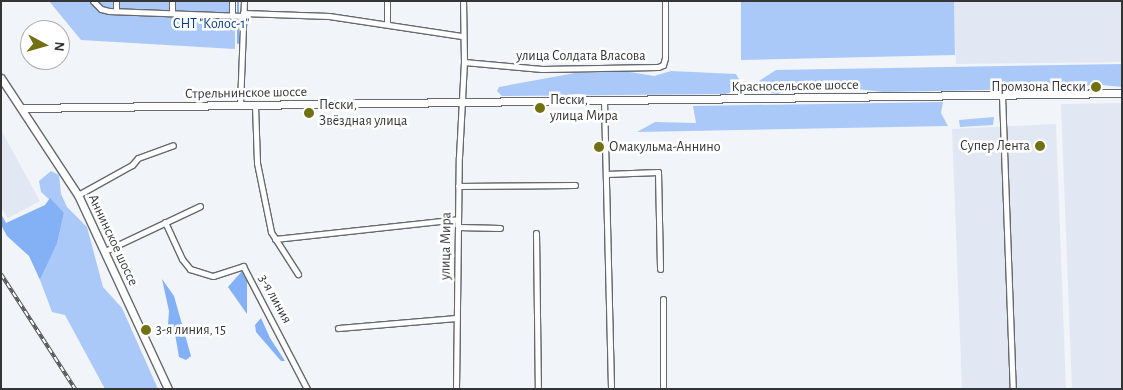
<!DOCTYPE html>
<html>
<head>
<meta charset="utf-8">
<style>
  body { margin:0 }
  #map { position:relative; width:1123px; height:390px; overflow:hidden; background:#f1f4f9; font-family:"Alegreya Sans",sans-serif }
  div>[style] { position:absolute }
  .built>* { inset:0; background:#e1e8f3 }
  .green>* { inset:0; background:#aac9f9 }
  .water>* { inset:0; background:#84b0f6 }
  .stream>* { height:2px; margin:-1px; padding:0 1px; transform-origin:1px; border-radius:1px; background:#84b0f6 }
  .roads { filter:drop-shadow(1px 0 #67696d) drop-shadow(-1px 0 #67696d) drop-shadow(0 1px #67696d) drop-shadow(0 -1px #67696d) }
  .minor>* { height:5px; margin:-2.5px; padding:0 2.5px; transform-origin:2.5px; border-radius:2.5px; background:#fff }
  .secondary>* { height:7px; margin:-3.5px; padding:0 3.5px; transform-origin:3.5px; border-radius:3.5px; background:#fff }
  .rail>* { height:4px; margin-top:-2px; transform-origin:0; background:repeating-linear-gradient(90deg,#fff 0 5.5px,#525355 0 11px); box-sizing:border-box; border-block:1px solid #525355 }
  .dots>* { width:14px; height:14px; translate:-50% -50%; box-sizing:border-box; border:2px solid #fff; border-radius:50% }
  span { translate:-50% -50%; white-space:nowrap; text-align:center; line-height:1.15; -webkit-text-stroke:5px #fff; paint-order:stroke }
  .park-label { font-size:14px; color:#033b89 }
  .street-label { font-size:14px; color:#343537 }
  .poi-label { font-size:14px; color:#343537 }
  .right { translate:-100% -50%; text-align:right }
  .left { translate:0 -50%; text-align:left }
  .frame { position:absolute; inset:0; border:2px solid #343537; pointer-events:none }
  .north { position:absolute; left:20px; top:20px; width:50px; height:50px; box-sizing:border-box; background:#fff; border:1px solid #aeaeaf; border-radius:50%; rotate:96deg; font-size:14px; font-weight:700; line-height:20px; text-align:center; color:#343537 }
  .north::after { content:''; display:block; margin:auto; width:18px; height:22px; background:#717114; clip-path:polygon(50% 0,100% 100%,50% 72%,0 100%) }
</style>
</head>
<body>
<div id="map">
  <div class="built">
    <div style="clip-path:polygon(954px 1px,1122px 1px,1122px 62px,956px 64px)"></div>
    <div style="clip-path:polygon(1122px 103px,1122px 389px,1072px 389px,1061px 104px)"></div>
    <div style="clip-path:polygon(1056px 124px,1066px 389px,962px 389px,952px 129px)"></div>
    <div style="clip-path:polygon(1px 130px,40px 201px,8px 218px,1px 207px)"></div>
  </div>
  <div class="green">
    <div style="clip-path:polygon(49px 1px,235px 1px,235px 49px,81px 40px)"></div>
    <div style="clip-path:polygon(741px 1px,954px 1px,955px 55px,741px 60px)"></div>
    <div style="clip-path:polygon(1122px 64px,1122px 87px,1092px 84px,1082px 88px,884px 92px,822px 85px,796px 88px,777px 94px,767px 92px,759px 81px,776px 70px)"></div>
    <div style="clip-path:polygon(624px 71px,654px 76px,671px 71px,736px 74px,740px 81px,739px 90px,725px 94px,502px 96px,497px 91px,499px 87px,575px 73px)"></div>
    <div style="clip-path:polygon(943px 102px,941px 113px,948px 126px,637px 132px,655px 122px,696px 123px,693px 106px)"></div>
    <div style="clip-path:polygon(994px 117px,993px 125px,960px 127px,959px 120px)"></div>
    <div style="clip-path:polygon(51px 171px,59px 175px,61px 194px,67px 207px,87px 227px,103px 287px,122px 308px,158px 389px,105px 389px,65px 315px,52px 312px,40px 280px,57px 244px,64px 213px,41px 192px,39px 181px)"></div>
  </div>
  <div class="water">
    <div style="clip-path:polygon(50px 198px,64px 213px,57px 244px,40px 280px,29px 256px,7px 236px,1px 225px,1px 214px,6px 223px,45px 205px)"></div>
    <div style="clip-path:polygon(242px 271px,247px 279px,247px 314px,228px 287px)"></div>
    <div style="clip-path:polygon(162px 279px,174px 296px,191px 356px,186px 360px,179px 357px,175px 334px,168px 325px,169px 311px)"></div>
    <div style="clip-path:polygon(261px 318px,270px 338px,285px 361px,281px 361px,256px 332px,255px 325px)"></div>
  </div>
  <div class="stream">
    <div style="left:238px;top:13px;width:12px;rotate:-90deg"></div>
    <div style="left:238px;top:43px;width:24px;rotate:-90deg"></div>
  </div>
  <div class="roads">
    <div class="minor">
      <div style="left:93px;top:1px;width:11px;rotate:45deg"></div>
      <div style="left:101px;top:9px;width:8px;rotate:14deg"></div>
      <div style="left:109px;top:11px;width:134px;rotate:2.1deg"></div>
      <div style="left:116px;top:1px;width:10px;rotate:90deg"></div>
      <div style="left:172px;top:13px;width:12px;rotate:-90deg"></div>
      <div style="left:243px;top:13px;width:86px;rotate:2deg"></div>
      <div style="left:329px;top:16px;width:134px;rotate:8.6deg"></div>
      <div style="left:232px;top:16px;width:15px;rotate:-90deg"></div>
      <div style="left:387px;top:23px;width:22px;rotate:-90deg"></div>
      <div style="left:464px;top:62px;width:78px;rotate:5.1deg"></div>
      <div style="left:542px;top:69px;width:116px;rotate:-1deg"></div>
      <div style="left:658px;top:67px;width:5px;rotate:-22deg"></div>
      <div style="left:663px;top:65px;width:7px;rotate:-74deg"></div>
      <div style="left:665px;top:58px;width:57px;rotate:-90deg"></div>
      <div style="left:1002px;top:95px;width:294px;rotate:87.9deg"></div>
      <div style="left:604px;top:101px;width:288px;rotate:88.6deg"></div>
      <div style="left:240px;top:105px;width:104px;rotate:-87.8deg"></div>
      <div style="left:255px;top:105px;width:58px;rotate:88deg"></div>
      <div style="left:257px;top:163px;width:70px;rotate:78.5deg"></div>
      <div style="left:271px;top:232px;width:50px;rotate:57.3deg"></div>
      <div style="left:606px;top:174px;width:52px;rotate:-2.2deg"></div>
      <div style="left:658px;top:172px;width:97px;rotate:88.8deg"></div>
      <div style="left:458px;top:186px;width:117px;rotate:-0.5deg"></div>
      <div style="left:78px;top:195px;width:62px;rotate:-29.1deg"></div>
      <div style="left:132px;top:165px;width:9px;rotate:-49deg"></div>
      <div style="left:138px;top:158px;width:37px;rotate:-20deg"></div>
      <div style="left:165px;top:222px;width:41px;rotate:65.3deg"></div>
      <div style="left:182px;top:259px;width:13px;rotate:51deg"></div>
      <div style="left:190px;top:269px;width:24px;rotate:17deg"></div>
      <div style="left:213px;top:276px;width:32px;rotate:-18deg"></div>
      <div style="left:243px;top:266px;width:139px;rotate:62.5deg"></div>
      <div style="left:458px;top:227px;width:42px;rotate:1.4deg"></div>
      <div style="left:536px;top:233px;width:156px;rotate:89.3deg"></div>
      <div style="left:275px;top:239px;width:184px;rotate:-6.2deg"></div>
      <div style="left:105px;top:251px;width:105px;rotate:-25.3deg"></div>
      <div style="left:663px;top:299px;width:90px;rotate:90deg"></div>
      <div style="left:338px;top:328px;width:119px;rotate:-4.8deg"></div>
      <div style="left:456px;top:389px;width:232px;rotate:-89.3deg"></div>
      <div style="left:459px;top:157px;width:95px;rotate:-87deg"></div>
      <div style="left:464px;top:62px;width:61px;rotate:-90.9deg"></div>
    </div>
    <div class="secondary">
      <div style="left:1px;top:78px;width:140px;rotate:56.7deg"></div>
      <div style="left:78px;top:195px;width:214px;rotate:65.1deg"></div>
      <div style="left:24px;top:108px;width:1098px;rotate:-0.78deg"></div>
    </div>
  </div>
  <div class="rail">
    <div style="left:1px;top:274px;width:137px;rotate:57.2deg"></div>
  </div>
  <div class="dots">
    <div style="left:1096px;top:87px;background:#717114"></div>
    <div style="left:540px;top:108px;background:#717114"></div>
    <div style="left:309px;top:113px;background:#717114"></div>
    <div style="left:1040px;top:146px;background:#717114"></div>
    <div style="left:599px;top:147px;background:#717114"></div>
    <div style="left:146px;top:330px;background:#717114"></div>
  </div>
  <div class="park-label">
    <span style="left:211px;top:24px">СНТ "Колос-1"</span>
  </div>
  <div class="street-label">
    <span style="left:581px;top:56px">улица Солдата Власова</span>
    <span style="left:795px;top:86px;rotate:-1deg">Красносельское шоссе</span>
    <span style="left:246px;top:93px;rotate:-1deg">Стрельнинское шоссе</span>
    <span style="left:113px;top:240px;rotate:65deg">Аннинское шоссе</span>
    <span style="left:446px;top:246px;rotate:-89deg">улица Мира</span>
    <span style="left:275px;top:299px;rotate:61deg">3-я линия</span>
  </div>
  <div class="poi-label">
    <span class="right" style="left:1086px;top:87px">Промзона Пески</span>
    <span class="left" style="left:550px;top:108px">Пески,<br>улица Мира</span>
    <span class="left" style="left:319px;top:113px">Пески,<br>Звёздная улица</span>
    <span class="right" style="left:1030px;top:146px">Супер Лента</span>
    <span class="left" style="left:609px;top:147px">Омакульма-Аннино</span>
    <span class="left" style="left:156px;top:330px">3-я линия, 15</span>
  </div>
  <div class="frame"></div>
  <div class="north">N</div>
</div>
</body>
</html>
